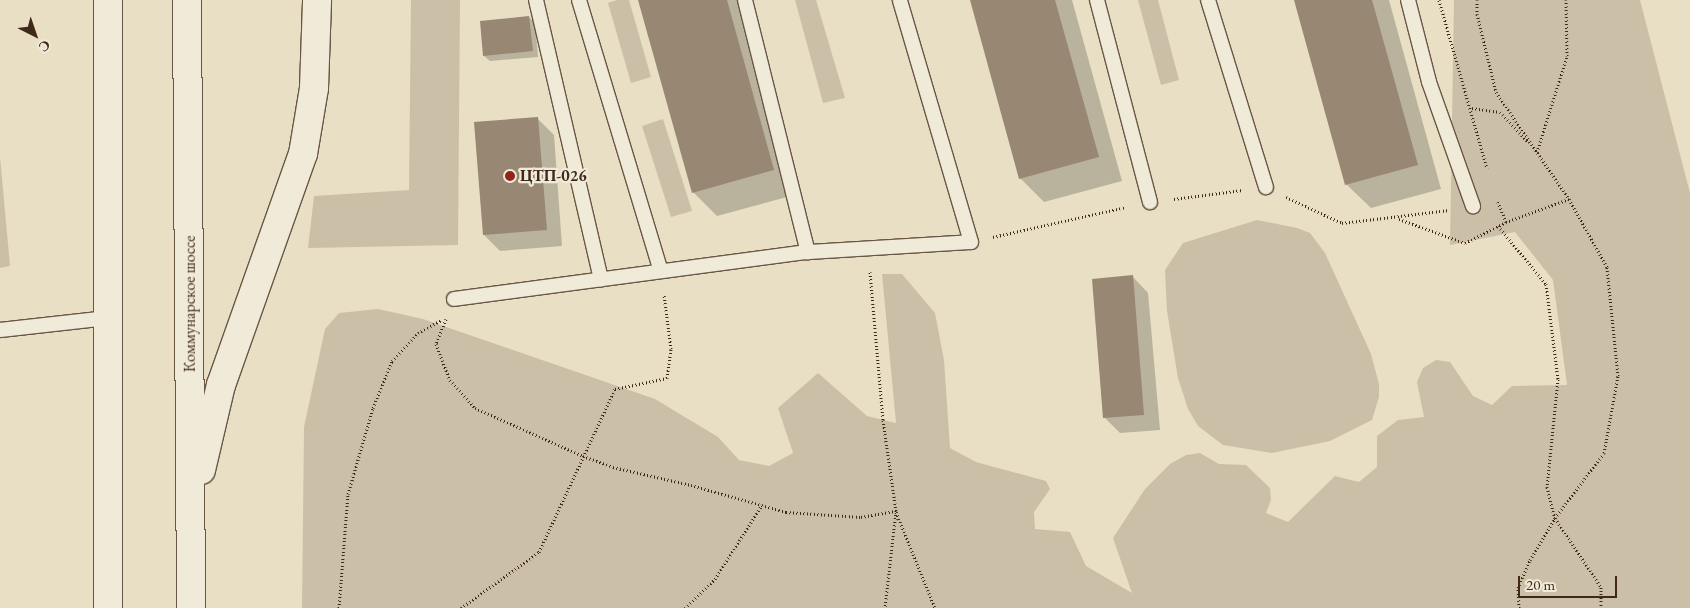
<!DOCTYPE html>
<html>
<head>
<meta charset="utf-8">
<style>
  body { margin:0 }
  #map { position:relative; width:1690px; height:608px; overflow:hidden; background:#e8dfc4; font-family:"EB Garamond",serif }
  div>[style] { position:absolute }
  .green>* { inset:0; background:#cbc0a7 }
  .shadow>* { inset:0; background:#0003 }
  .building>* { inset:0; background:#978773 }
  .path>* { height:3px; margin-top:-1.5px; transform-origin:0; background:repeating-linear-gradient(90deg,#40281b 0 1px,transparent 0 3.5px) }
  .roads { filter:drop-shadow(1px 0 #6a5645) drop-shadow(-1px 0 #6a5645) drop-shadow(0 1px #6a5645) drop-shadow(0 -1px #6a5645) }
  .lane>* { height:14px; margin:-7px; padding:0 7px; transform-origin:7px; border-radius:7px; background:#f0ead9 }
  .secondary>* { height:28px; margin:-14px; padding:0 14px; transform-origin:14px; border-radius:14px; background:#f0ead9 }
  .dots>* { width:14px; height:14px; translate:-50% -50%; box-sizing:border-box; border:2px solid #f0ead9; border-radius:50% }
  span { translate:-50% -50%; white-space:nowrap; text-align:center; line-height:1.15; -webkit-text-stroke:4.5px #f0ead9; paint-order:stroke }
  .poi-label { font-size:16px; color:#40281b; font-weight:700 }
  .left { translate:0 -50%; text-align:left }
  .street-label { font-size:16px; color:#40281b }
  .north { position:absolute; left:10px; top:10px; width:50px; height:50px; -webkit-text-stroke:4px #f0ead9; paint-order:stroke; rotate:139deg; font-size:14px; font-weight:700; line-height:20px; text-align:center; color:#40281b }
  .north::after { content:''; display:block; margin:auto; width:18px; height:22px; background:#40281b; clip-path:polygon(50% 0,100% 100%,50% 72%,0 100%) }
  .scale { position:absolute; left:1518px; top:576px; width:99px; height:22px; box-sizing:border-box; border:2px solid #40281b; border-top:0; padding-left:6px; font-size:15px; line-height:18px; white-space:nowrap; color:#40281b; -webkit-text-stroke:4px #f0ead9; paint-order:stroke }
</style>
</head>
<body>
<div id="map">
  <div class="green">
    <div style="clip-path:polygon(411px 0,460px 0,458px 245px,308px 248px,314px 196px,409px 190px)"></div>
    <div style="clip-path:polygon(617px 0,629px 0,651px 77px,631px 83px,608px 3px)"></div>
    <div style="clip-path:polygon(795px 0,816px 0,845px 98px,823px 103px)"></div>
    <div style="clip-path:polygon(1138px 0,1158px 0,1179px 80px,1161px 85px)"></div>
    <div style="clip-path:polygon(1454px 0,1640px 0,1690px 193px,1690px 608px,302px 608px,304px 427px,325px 329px,339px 313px,378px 309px,423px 319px,655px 399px,718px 437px,739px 460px,769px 466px,793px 453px,778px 408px,818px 373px,867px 416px,896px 423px,882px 274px,902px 274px,935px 313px,944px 360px,950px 448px,976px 462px,1046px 481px,1050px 489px,1034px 512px,1035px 529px,1070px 532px,1086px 566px,1132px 593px,1113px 538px,1145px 489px,1170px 464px,1186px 455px,1200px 453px,1219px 464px,1246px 465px,1270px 488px,1271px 500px,1266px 513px,1288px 522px,1335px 476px,1359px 482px,1377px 467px,1377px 436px,1398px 420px,1424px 417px,1417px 382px,1423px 368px,1436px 360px,1450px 362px,1473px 396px,1492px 405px,1512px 386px,1567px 385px,1553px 280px,1515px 232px,1450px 245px)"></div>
    <div style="clip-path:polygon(663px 119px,692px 211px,671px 217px,642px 126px)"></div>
    <div style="clip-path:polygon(0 157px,10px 266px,0 268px)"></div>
    <div style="clip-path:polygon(1257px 220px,1297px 228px,1310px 233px,1325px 253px,1371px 354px,1379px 384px,1379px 397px,1372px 420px,1330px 441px,1272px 453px,1223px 445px,1198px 426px,1188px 409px,1178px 378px,1167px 311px,1165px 270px,1183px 243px)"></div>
  </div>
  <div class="shadow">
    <div style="clip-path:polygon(640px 0,744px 0,798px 194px,717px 216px,693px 192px)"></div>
    <div style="clip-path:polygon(971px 0,1072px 0,1122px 181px,1044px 202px,1020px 178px)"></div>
    <div style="clip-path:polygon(1296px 0,1389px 0,1441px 189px,1371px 208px,1346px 184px)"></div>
    <div style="clip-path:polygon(529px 17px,535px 23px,538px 57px,490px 61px,484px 56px)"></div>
    <div style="clip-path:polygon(538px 119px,554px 135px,562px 246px,500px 251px,484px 235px)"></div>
    <div style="clip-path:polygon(1133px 277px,1148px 293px,1160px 430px,1120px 433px,1104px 417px)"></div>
  </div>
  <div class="building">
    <div style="clip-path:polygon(638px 0,727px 0,774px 170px,692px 193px)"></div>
    <div style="clip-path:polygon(970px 0,1055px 0,1099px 157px,1019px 179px)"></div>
    <div style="clip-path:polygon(1294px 0,1372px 0,1418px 165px,1345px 185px)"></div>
    <div style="clip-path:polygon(529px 16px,533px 51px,483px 56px,480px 21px)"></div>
    <div style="clip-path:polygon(538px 117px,547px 230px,483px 235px,474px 122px)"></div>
    <div style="clip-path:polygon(1133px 275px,1144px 415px,1103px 418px,1092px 279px)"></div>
  </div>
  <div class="path">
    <div style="left:1439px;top:0;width:175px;rotate:74.1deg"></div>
    <div style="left:1477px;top:0;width:14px;rotate:90deg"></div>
    <div style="left:1477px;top:14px;width:80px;rotate:76.3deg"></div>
    <div style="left:1496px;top:92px;width:130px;rotate:55.7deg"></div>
    <div style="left:1569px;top:199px;width:67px;rotate:159.9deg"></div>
    <div style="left:1472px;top:108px;width:28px;rotate:8deg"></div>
    <div style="left:1500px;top:112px;width:42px;rotate:46.9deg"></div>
    <div style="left:1537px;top:152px;width:101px;rotate:-72.6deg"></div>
    <div style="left:1567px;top:56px;width:56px;rotate:-91deg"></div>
    <div style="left:1286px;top:197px;width:62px;rotate:24.9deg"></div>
    <div style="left:1342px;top:223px;width:108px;rotate:-6.9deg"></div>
    <div style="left:1174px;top:199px;width:69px;rotate:-7.5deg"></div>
    <div style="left:1399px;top:219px;width:70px;rotate:20deg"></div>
    <div style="left:1465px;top:243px;width:46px;rotate:-27.1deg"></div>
    <div style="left:1506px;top:222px;width:22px;rotate:-112deg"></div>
    <div style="left:1498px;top:226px;width:75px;rotate:50.4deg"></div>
    <div style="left:1546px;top:284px;width:96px;rotate:82.8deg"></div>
    <div style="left:1558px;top:379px;width:109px;rotate:95.8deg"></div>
    <div style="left:1547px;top:487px;width:32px;rotate:76deg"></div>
    <div style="left:1555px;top:518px;width:83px;rotate:56.3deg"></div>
    <div style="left:1601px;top:587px;width:21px;rotate:90deg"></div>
    <div style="left:993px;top:237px;width:136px;rotate:-12.7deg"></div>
    <div style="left:870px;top:272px;width:149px;rotate:85deg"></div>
    <div style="left:883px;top:420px;width:92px;rotate:81.9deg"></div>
    <div style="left:896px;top:511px;width:98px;rotate:96.5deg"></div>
    <div style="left:446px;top:319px;width:27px;rotate:112deg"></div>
    <div style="left:436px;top:344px;width:39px;rotate:69deg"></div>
    <div style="left:450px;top:380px;width:38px;rotate:48deg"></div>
    <div style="left:475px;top:408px;width:118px;rotate:24deg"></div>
    <div style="left:583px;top:456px;width:32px;rotate:20deg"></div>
    <div style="left:613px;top:467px;width:80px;rotate:13deg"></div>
    <div style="left:691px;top:485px;width:99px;rotate:15.9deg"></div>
    <div style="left:786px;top:512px;width:75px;rotate:3.8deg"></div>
    <div style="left:861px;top:517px;width:36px;rotate:-10deg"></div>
    <div style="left:896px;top:512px;width:104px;rotate:67.9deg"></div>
    <div style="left:339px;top:608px;width:114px;rotate:-85.5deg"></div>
    <div style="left:348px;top:494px;width:90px;rotate:-73.8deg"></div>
    <div style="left:373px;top:408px;width:51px;rotate:-68deg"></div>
    <div style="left:392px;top:361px;width:38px;rotate:-47deg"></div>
    <div style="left:418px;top:333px;width:26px;rotate:-29deg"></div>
    <div style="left:461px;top:608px;width:96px;rotate:-35.7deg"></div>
    <div style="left:539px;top:552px;width:180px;rotate:-65deg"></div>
    <div style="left:615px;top:389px;width:53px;rotate:-11.9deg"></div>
    <div style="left:667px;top:378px;width:29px;rotate:-82deg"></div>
    <div style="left:671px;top:349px;width:55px;rotate:-97.3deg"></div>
    <div style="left:685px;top:608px;width:42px;rotate:-44deg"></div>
    <div style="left:715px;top:579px;width:88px;rotate:-57.6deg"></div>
    <div style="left:1519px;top:608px;width:20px;rotate:-93deg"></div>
    <div style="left:1518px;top:588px;width:30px;rotate:-67deg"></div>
    <div style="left:1530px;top:560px;width:49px;rotate:-59.2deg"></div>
    <div style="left:1555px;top:518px;width:81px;rotate:-53deg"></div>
    <div style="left:1604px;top:453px;width:78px;rotate:-79.7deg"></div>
    <div style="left:1618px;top:376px;width:110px;rotate:-95.8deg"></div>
    <div style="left:1607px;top:267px;width:78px;rotate:-119.2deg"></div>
  </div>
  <div class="roads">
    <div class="lane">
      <div style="left:536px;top:0;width:287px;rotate:76.9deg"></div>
      <div style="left:579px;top:0;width:283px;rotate:73.2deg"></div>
      <div style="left:745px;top:0;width:260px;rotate:76deg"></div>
      <div style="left:1097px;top:0;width:209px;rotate:75.3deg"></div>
      <div style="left:1208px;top:0;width:196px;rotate:72.8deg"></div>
      <div style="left:1408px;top:0;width:85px;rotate:75.6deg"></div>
      <div style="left:1429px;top:82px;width:132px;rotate:70.5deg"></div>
      <div style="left:454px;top:299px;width:357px;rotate:-7.6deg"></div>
      <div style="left:808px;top:252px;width:163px;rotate:-3.5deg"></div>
      <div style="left:971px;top:242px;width:252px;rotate:-106.4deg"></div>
      <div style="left:0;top:330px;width:108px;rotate:-6.4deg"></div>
    </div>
    <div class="secondary">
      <div style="left:108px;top:0;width:608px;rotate:90deg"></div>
      <div style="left:187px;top:0;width:608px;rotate:89.62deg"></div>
      <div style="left:201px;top:470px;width:87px;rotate:-76.8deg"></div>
      <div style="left:221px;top:385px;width:245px;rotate:-70.5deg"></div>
      <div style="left:303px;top:154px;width:67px;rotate:-80.5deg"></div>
      <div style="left:314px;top:88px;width:88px;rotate:-88deg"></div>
    </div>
  </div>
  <div class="dots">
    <div style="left:510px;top:176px;background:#8f2418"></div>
  </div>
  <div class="poi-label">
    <span class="left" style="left:520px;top:176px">ЦТП-026</span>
  </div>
  <div class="street-label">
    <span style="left:190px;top:304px;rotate:-90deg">Коммунарское шоссе</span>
  </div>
  <div class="north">С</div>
  <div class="scale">20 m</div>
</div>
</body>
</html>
